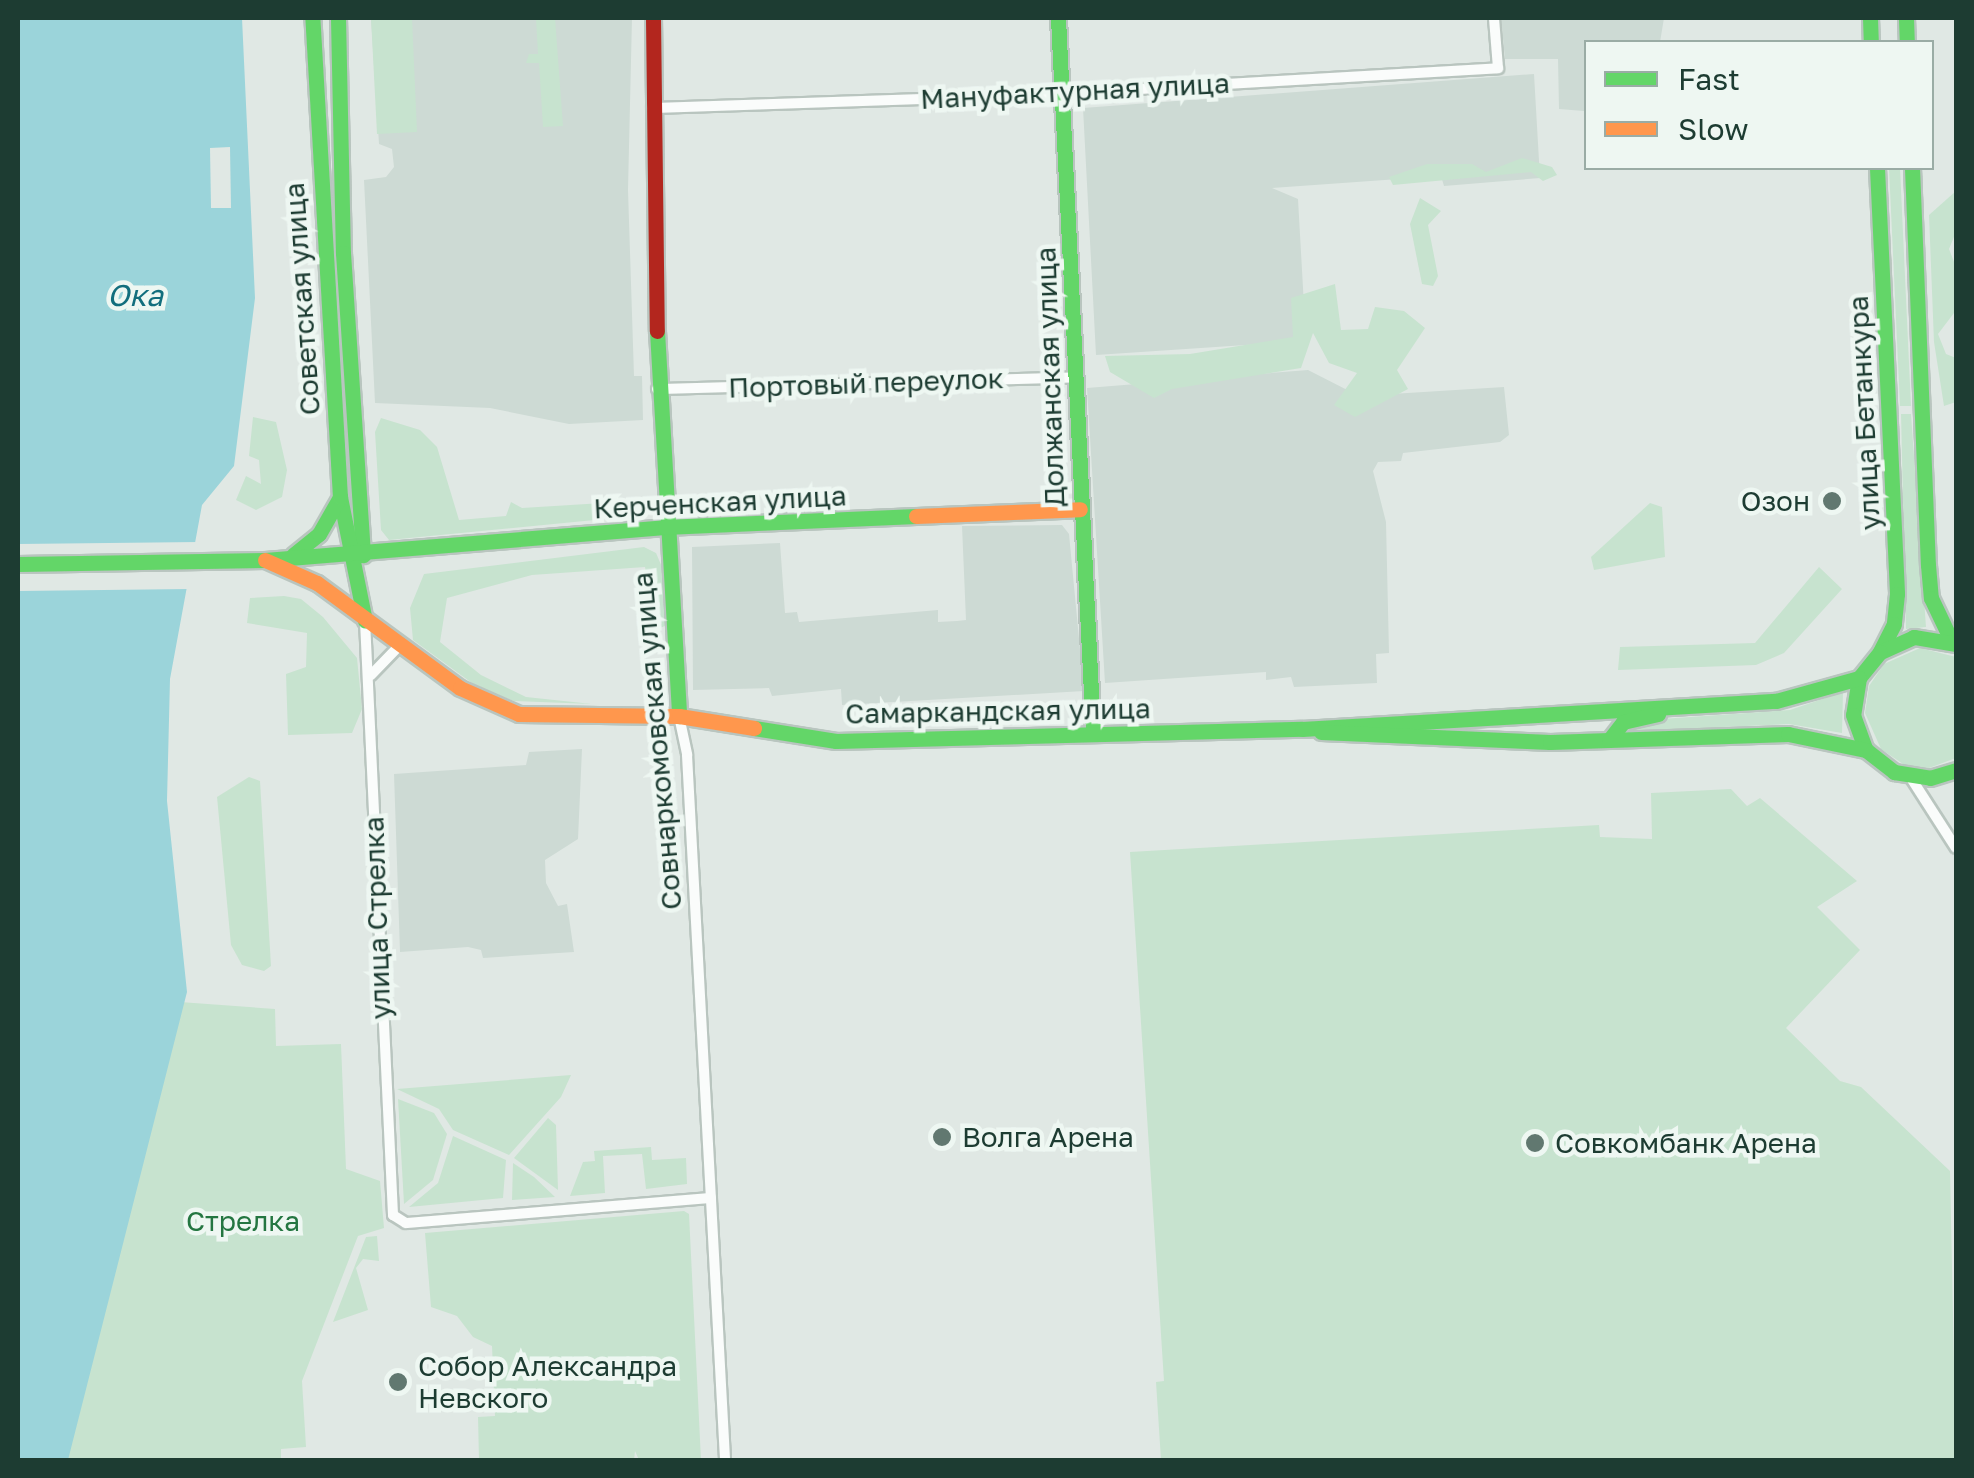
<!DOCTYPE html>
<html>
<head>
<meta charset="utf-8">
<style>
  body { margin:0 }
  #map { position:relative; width:1974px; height:1478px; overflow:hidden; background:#e0e8e4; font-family:"Golos Text",sans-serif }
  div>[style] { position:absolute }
  .built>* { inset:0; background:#cddad4 }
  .green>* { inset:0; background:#c7e3cf }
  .water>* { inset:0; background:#9bd4da }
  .pier>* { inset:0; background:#e0e8e4 }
  .roads { filter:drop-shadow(2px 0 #b9c5bf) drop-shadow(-2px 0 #b9c5bf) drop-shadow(0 2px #b9c5bf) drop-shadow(0 -2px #b9c5bf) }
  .street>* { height:10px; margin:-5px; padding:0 5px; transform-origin:5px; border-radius:5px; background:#fafcfb }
  .fast>* { height:15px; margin:-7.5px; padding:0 7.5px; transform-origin:7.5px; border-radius:7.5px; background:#63d668 }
  .slow>* { height:15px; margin:-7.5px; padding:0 7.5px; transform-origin:7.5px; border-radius:7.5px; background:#ff974d }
  .jam>* { height:15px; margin:-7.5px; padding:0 7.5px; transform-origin:7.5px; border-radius:7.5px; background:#b3261e }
  .dots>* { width:28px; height:28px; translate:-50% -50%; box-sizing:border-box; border:5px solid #eef7f2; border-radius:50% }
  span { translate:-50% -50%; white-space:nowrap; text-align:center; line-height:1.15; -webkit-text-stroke:9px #eef7f2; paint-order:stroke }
  .street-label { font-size:28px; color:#1d3c32 }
  .poi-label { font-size:28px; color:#1d3c32 }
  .right { translate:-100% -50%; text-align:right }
  .left { translate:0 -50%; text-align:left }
  .park-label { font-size:28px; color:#247641 }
  .water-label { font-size:30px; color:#126e7d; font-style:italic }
  .frame { position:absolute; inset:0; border:20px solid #1d3c32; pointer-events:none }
  .legend { position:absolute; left:1584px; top:40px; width:350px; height:130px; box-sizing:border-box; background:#eef7f2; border:2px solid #9aaca5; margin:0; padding:12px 18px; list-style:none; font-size:30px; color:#1d3c32 }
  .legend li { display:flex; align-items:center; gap:20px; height:50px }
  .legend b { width:50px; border:2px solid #9aaca5 }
</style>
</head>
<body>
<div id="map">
  <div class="built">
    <div style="clip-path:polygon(371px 18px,632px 18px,628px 190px,634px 376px,642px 376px,643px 420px,569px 424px,490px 408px,375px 403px,364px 180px,386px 177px,394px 167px,392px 149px,379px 144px)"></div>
    <div style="clip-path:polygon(1501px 18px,1664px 18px,1660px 42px,1586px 42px,1584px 111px,1559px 109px,1558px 59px,1505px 59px)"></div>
    <div style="clip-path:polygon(1534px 74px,1540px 178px,1444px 186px,1441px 176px,1272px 188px,1298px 199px,1306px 341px,1096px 355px,1083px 108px)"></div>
    <div style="clip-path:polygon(1308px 370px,1359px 396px,1504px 387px,1509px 435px,1500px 442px,1403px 453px,1401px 461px,1378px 462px,1373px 471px,1386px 522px,1389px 653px,1376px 654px,1377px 683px,1294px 687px,1291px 677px,1266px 680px,1266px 672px,1105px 683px,1087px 388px)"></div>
    <div style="clip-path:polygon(1062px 525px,1069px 534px,1084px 691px,842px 705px,841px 689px,772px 696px,769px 688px,693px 690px,692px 547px,780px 543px,785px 613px,797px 612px,799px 622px,938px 610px,938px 622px,957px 621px,966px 620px,962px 526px)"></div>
    <div style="clip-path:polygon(582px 749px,578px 839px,545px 860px,546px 883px,558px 906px,567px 904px,574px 952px,483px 958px,481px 950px,468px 947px,400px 952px,394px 774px,526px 765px,529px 752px)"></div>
  </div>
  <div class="green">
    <div style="clip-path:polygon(371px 18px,412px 18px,417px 132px,377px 134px)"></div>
    <div style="clip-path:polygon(536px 18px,555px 18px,563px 126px,543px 127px,539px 63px,526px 63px,529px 54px,538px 54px)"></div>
    <div style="clip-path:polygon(1522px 158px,1552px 167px,1557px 175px,1543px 181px,1531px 172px,1393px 185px,1389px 177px,1427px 164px,1472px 164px,1486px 172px)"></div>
    <div style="clip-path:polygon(1889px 168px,1900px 168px,1911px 406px,1900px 406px)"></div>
    <div style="clip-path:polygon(1956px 191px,1956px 232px,1949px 249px,1956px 267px,1954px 313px,1938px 334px,1946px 354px,1956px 358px,1956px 402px,1944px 406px,1934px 342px,1929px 215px)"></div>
    <div style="clip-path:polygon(1420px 198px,1441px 211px,1428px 225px,1438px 276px,1433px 286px,1422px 284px,1410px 224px)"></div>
    <div style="clip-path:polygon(1335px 284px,1341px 330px,1368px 329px,1375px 307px,1404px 311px,1425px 328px,1397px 370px,1408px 389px,1355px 417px,1334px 405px,1357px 373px,1329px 363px,1313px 333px,1301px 368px,1172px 389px,1154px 398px,1110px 372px,1105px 356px,1190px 354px,1293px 337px,1291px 298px)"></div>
    <div style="clip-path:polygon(1901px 414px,1911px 414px,1926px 627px,1906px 629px)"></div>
    <div style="clip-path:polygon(253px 417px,276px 422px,287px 470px,282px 497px,256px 510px,236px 500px,246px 476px,261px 484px,259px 460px,249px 456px)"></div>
    <div style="clip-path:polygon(381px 418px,420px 430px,437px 447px,459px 520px,506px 516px,511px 502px,522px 508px,619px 502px,625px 517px,389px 540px,381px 530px,375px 432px)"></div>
    <div style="clip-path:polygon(1650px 503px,1662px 507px,1665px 557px,1594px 570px,1591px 557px)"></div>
    <div style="clip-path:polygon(644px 547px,656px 553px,662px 567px,665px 626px,654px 630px,645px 567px,532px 575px,447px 598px,440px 642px,481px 675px,526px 697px,592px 704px,514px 701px,476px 686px,413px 640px,410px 608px,424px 574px)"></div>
    <div style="clip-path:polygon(1819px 567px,1842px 589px,1784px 653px,1756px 665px,1618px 670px,1620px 647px,1755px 643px)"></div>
    <div style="clip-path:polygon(284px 596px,301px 599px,323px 617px,357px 658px,362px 709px,352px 733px,288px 735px,286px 674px,306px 667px,307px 633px,247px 623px,250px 598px)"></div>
    <div style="clip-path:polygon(1920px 648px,1956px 657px,1956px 758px,1929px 768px,1903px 764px,1881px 749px,1865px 713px,1869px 686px,1884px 664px)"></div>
    <div style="clip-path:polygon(1843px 692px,1842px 733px,1789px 724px,1633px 731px,1647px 720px,1790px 710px)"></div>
    <div style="clip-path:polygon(249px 777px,260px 781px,271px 966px,264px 971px,242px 965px,231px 945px,217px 797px)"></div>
    <div style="clip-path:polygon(1731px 789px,1747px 806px,1760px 798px,1857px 881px,1817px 907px,1860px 950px,1786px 1028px,1840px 1081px,1861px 1087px,1950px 1171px,1956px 1460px,1161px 1460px,1156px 1382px,1164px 1381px,1130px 852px,1599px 825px,1600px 837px,1652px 839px,1651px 793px)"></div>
    <div style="clip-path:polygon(180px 1002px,275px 1009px,276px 1046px,341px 1044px,346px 1169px,380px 1181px,384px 1228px,358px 1236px,302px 1381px,306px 1447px,281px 1449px,281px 1460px,67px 1460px)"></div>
    <div style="clip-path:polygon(571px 1075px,561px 1097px,509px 1155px,453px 1130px,439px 1109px,397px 1089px)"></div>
    <div style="clip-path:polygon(398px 1099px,434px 1113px,447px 1134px,433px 1180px,404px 1204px)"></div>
    <div style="clip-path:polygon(548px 1118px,556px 1125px,558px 1190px,514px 1158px)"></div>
    <div style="clip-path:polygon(453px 1136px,506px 1160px,503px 1198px,409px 1207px,438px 1183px)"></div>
    <div style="clip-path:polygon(651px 1147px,652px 1160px,686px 1158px,687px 1184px,646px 1189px,642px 1154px,603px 1156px,605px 1193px,570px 1196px,583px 1162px,595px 1161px,594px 1151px)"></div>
    <div style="clip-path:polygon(513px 1163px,534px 1177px,555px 1197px,512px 1200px)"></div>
    <div style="clip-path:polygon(684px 1211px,689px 1214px,701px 1460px,639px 1460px,635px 1451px,634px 1460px,479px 1460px,478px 1417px,495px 1416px,492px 1346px,473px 1337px,457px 1316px,431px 1307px,425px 1233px)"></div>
    <div style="clip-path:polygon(377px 1236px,379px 1261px,363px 1259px,356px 1268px,368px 1310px,333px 1322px,366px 1237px)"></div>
  </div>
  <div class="water">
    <div style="clip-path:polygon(18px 18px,242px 18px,255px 298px,234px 466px,202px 505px,170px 679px,167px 801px,187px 992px,68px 1460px,18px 1460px)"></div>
  </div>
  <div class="pier">
    <div style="clip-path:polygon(230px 147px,231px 208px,211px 208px,210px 148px)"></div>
    <div style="clip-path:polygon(199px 542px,190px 589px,18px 591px,18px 544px)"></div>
  </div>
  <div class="roads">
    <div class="street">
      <div style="left:652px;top:108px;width:384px;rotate:-1.9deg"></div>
      <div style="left:1036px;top:95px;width:463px;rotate:-3.3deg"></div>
      <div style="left:1498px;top:68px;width:50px;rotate:-94.6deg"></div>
      <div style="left:657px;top:389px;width:418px;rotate:-1.6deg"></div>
      <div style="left:365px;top:621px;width:595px;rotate:87.3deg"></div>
      <div style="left:393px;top:1215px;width:15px;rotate:32deg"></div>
      <div style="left:406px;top:1223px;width:306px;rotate:-4.7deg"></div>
      <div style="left:371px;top:675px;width:39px;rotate:-46deg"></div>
      <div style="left:679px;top:716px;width:40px;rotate:78deg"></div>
      <div style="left:687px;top:755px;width:706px;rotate:86.91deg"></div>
      <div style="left:1911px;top:778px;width:83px;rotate:57.3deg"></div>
    </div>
    <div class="fast">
      <div style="left:338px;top:18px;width:235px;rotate:88.8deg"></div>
      <div style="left:343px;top:253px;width:303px;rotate:86.2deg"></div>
      <div style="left:1058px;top:18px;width:717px;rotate:87.2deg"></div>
      <div style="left:1870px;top:18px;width:24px;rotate:88deg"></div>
      <div style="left:1906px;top:18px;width:24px;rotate:88deg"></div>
      <div style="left:1877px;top:168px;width:426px;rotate:87.3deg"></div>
      <div style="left:1897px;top:594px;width:30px;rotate:96deg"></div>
      <div style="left:1894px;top:624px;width:31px;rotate:117deg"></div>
      <div style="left:1912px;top:168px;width:397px;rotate:87.7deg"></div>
      <div style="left:1928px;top:565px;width:33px;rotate:85deg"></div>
      <div style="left:1931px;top:598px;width:49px;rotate:64.5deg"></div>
      <div style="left:657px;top:331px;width:386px;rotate:86.7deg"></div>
      <div style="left:340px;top:497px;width:126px;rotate:78.6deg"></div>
      <div style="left:293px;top:555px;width:33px;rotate:-39deg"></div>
      <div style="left:319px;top:534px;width:43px;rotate:-60.4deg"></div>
      <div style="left:340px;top:497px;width:480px;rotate:-93.3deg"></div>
      <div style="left:18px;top:564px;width:247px;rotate:-0.9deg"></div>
      <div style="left:265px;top:560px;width:401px;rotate:-4.7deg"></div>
      <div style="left:665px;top:527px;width:251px;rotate:-2.5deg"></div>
      <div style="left:1956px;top:644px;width:43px;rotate:-170.5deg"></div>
      <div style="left:1914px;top:637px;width:37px;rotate:156deg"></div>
      <div style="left:1880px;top:652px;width:33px;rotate:129deg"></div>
      <div style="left:1859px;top:678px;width:37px;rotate:99deg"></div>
      <div style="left:1853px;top:715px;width:37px;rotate:70deg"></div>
      <div style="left:1866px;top:750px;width:36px;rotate:38deg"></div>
      <div style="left:1894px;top:772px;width:36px;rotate:9deg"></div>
      <div style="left:1930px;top:778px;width:27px;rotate:-17deg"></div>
      <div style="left:754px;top:728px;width:83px;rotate:9deg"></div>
      <div style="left:836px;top:741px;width:466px;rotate:-1.5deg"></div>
      <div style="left:1302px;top:729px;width:475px;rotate:-3.4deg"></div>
      <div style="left:1776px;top:701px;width:86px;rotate:-15.5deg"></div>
      <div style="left:1321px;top:732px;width:229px;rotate:2.5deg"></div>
      <div style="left:1550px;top:742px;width:238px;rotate:-1.9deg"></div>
      <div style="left:1788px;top:734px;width:80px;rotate:11.6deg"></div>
      <div style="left:1609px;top:740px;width:23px;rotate:-52deg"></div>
      <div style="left:1623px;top:722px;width:36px;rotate:-13deg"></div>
    </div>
    <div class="slow">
      <div style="left:916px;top:516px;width:164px;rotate:-2.4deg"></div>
      <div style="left:265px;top:560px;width:57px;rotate:23.9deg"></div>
      <div style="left:317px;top:583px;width:177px;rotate:36.3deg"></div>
      <div style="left:460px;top:688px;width:64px;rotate:23.8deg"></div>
      <div style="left:519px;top:714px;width:160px;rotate:0.7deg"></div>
      <div style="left:679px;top:716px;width:76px;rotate:9.1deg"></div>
    </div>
    <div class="jam">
      <div style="left:653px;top:18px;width:313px;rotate:89.3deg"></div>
    </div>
  </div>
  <div class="dots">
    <div style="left:1832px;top:501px;background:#617870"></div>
    <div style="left:942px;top:1137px;background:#617870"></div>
    <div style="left:1535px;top:1143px;background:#617870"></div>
    <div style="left:398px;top:1382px;background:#617870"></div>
  </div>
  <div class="street-label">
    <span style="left:1075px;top:91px;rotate:-3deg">Мануфактурная улица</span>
    <span style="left:302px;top:299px;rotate:-94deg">Советская улица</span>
    <span style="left:1050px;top:377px;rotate:-92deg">Должанская улица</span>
    <span style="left:866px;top:383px;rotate:-2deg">Портовый переулок</span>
    <span style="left:1864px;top:413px;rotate:-93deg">улица Бетанкура</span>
    <span style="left:720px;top:502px;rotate:-3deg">Керченская улица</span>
    <span style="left:998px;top:711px;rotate:-1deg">Самаркандская улица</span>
    <span style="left:657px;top:741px;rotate:-95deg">Совнаркомовская улица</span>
    <span style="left:377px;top:918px;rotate:-92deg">улица Стрелка</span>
  </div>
  <div class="poi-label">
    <span class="right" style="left:1810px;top:501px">Озон</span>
    <span class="left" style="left:962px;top:1137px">Волга Арена</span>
    <span class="left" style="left:1555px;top:1143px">Совкомбанк Арена</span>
    <span class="left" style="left:418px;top:1382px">Собор Александра<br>Невского</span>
  </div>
  <div class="park-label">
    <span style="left:243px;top:1221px">Стрелка</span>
  </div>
  <div class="water-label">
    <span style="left:135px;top:295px">Ока</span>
  </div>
  <div class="frame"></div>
  <ul class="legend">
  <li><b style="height:12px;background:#63d668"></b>Fast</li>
  <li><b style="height:12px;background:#ff974d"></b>Slow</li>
  </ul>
</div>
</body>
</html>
